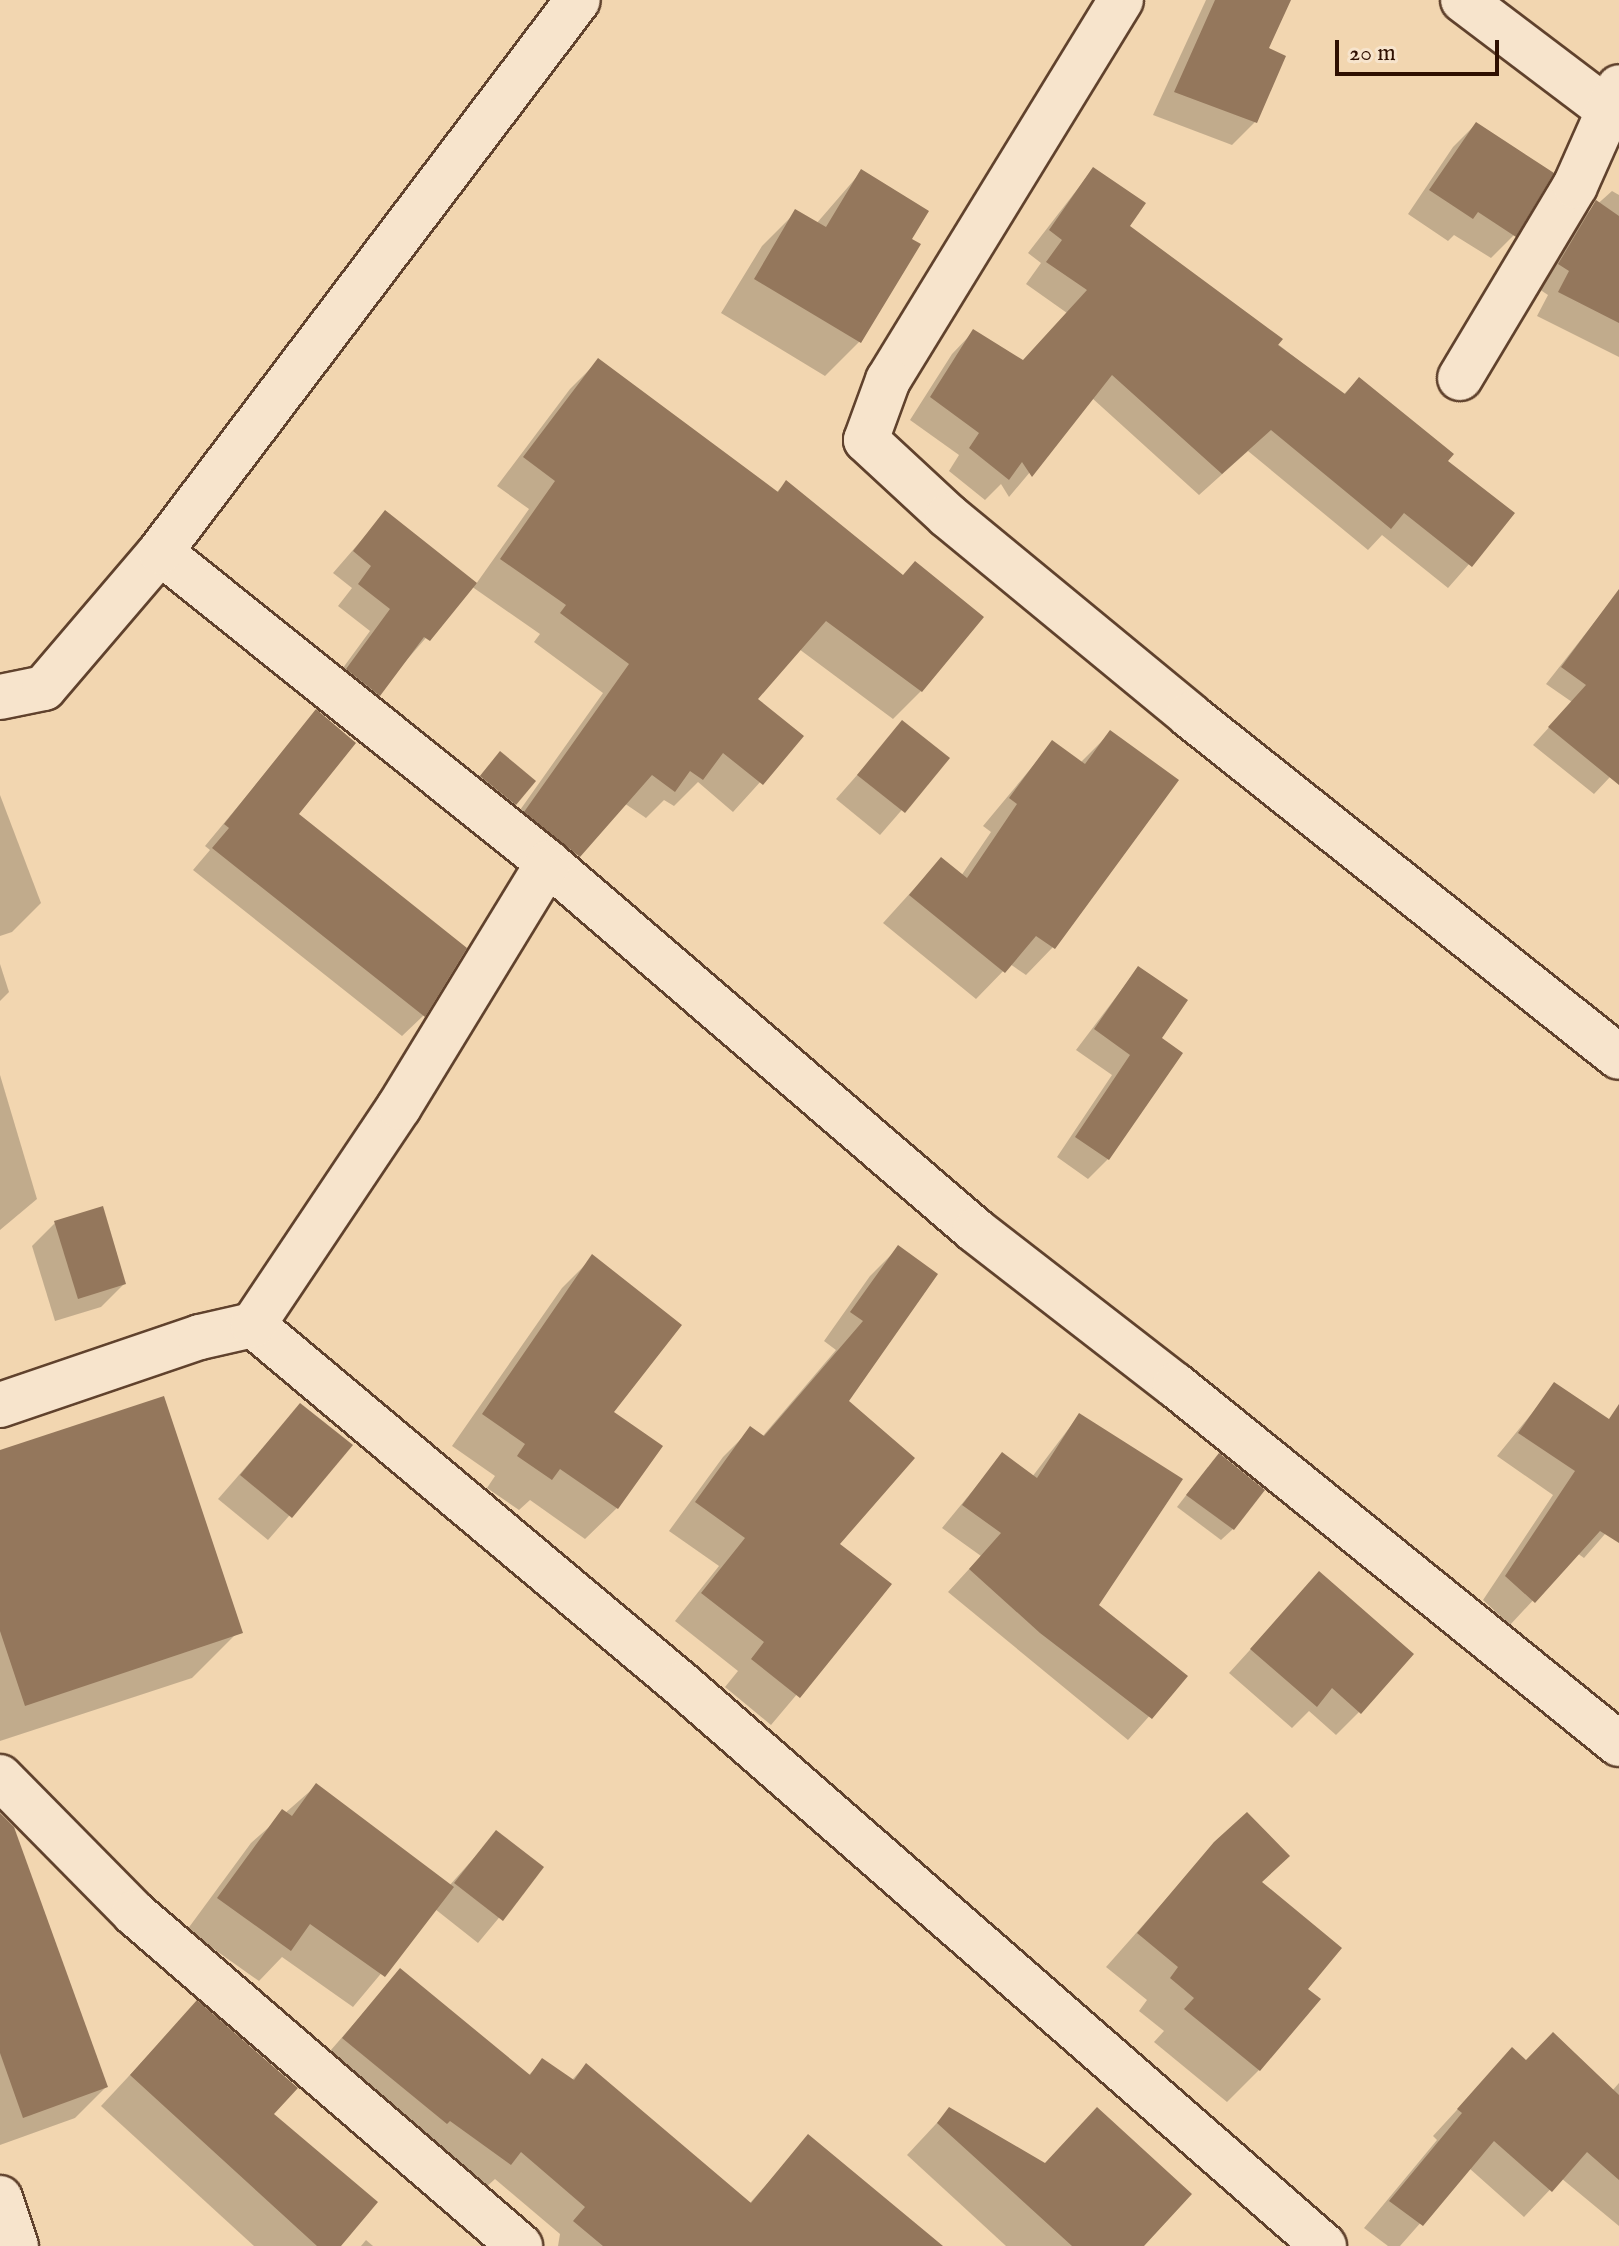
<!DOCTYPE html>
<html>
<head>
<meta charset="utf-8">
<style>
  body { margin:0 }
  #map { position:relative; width:1619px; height:2246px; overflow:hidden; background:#f2d6b0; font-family:"IM FELL English",serif }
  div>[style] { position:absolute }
  .shadow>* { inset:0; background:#0003 }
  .building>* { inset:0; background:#94775c }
  .roads { filter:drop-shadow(2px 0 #60422d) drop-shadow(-2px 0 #60422d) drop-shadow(0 2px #60422d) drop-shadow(0 -2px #60422d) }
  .minor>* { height:44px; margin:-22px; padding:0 22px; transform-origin:22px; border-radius:22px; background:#f7e4cc }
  span { translate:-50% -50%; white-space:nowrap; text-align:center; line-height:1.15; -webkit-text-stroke:6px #f7e4cc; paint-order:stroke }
  .scale { position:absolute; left:1335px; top:40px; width:164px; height:36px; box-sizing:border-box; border:4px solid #2f1001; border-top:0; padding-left:10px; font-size:24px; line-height:28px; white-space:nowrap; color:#2f1001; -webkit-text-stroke:6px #f7e4cc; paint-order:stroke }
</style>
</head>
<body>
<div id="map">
  <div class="shadow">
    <div style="clip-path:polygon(1206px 0,1265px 0,1267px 49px,1255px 122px,1232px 145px,1153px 115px)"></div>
    <div style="clip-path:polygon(1476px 124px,1514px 235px,1491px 258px,1454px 235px,1448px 241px,1408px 214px,1453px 147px)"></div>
    <div style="clip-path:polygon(1093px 169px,1127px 226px,1343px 395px,1359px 379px,1445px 461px,1513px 514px,1448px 588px,1382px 535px,1368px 550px,1248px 451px,1199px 495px,1092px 398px,1009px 497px,1001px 484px,985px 500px,949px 471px,959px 455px,910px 420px,952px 354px,973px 332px,1022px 362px,1067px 313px,1026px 284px,1041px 263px,1028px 253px)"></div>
    <div style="clip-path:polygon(861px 172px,909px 240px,859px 342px,825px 376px,721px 313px,762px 246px,796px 212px,816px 224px)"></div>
    <div style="clip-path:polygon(1612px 191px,1619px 195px,1619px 357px,1537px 316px,1548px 295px,1536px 287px,1573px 226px)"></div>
    <div style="clip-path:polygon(598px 361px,776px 493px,786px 482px,921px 691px,893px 719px,799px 649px,755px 699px,801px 737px,733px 812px,698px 782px,674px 806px,664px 800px,646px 818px,624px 803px,550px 884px,498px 841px,603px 693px,534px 642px,540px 634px,471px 586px,358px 716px,326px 691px,370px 631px,338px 606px,352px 588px,333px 573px,385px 513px,476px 584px,529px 509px,497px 486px,570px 389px)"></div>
    <div style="clip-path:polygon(1619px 591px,1619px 784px,1610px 777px,1594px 794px,1533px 745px,1572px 702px,1546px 684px)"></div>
    <div style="clip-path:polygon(316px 712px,296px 815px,464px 948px,423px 1016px,402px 1036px,193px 870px,210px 850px,205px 846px)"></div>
    <div style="clip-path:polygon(903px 723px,947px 758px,880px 835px,836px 799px)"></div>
    <div style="clip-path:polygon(1110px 733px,1053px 947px,1026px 975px,1010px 964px,976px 999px,883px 923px,941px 859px,961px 876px,991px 832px,983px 826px,1052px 743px,1080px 763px)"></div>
    <div style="clip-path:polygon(489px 765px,534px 781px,503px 815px,470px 788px)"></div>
    <div style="clip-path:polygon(0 795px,41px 903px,12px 932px,0 936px)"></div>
    <div style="clip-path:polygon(0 964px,9px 992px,0 1001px)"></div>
    <div style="clip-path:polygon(1138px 968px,1159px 1039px,1181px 1053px,1108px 1159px,1088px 1179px,1057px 1157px,1112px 1075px,1076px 1050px)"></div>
    <div style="clip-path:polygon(0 1075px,37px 1199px,0 1230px)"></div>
    <div style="clip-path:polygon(55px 1223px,124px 1284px,101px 1307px,55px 1321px,32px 1246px)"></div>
    <div style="clip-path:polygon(898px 1248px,846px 1401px,837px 1544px,889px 1585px,771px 1725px,725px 1687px,738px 1671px,675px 1621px,719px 1566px,669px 1531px,723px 1457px,751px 1429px,762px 1437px,836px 1350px,824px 1341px,870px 1276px)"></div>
    <div style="clip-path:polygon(593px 1257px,611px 1412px,660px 1447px,617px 1508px,585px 1539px,530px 1500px,519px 1510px,487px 1488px,495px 1476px,452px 1446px,562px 1288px)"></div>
    <div style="clip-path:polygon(1555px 1385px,1619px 1434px,1619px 1518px,1584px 1558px,1577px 1553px,1510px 1625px,1483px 1600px,1553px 1495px,1497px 1456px)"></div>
    <div style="clip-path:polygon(300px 1405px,350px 1446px,268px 1540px,218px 1499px)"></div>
    <div style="clip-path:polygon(1079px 1415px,1097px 1606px,1185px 1676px,1128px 1740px,948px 1592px,981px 1556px,942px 1528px,1002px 1455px,1032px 1477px)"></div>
    <div style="clip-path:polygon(0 1452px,236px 1634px,192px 1678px,0 1741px)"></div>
    <div style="clip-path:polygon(1208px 1467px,1233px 1529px,1221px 1540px,1177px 1507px)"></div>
    <div style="clip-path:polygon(1319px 1574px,1359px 1712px,1336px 1735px,1309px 1711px,1292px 1728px,1229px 1673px)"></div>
    <div style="clip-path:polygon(316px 1786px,449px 1886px,497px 1832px,541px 1867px,478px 1943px,435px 1909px,353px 2007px,282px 1957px,259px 1981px,187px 1930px,251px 1843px)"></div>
    <div style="clip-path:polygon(0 1815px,106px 2087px,75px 2118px,0 2145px)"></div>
    <div style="clip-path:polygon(1215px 1844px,1260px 1883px,1306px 1989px,1259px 2070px,1227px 2102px,1154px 2042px,1164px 2031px,1139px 2011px,1147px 2000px,1106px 1967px)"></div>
    <div style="clip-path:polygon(400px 1971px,528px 2076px,542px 2061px,571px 2081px,586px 2065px,749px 2204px,809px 2137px,937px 2246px,558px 2246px,560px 2234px,495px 2179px,483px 2190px,317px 2066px)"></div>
    <div style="clip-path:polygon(197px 2003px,271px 2114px,339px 2246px,254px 2246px,101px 2106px)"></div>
    <div style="clip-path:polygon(1512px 2050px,1525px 2062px,1612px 2091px,1619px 2083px,1619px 2226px,1561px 2178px,1524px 2217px,1469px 2168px,1400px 2246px,1388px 2246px,1364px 2228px,1437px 2140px,1433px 2136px)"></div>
    <div style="clip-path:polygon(949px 2110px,1142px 2246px,1006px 2246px,907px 2155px)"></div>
    <div style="clip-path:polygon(366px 2240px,373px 2246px,361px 2246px)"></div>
  </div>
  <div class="building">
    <div style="clip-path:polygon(1215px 0,1291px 0,1269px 48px,1286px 56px,1257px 123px,1174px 92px)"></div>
    <div style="clip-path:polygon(1476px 122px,1554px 173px,1516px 237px,1478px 212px,1473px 219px,1429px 190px)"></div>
    <div style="clip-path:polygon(1093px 167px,1146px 203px,1130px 226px,1283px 339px,1278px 345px,1345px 394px,1359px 377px,1454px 454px,1448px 461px,1515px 513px,1472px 567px,1404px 513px,1391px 529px,1271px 430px,1222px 474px,1112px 375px,1032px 477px,1022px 462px,1009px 480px,969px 448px,979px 433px,930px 397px,973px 329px,1023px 360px,1087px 290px,1046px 262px,1062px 240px,1049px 230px)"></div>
    <div style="clip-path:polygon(861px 169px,929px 211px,912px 239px,921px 244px,861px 343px,754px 279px,795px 209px,826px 227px)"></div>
    <div style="clip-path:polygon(1596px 200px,1619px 216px,1619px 323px,1558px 292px,1569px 271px,1558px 264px)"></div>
    <div style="clip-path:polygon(598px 358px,778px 492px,786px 480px,903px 575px,915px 561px,984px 617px,922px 692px,826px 621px,758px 699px,804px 736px,763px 785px,723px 753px,703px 780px,690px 771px,675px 792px,652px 775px,580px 857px,524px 812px,629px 664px,560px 613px,566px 605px,500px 559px,555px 481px,523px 457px)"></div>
    <div style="clip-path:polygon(385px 510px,477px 583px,430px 641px,424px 637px,380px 696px,346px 669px,390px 609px,358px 584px,371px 566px,353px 551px)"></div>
    <div style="clip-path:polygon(1619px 589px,1619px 785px,1548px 727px,1586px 685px,1561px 667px)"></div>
    <div style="clip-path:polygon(316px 709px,356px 743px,299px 814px,467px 948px,425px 1017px,212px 848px,229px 828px,224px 824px)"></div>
    <div style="clip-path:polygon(902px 720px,950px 758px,905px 813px,857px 775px)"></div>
    <div style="clip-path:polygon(1110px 730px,1179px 780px,1055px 949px,1036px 936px,1005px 973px,909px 895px,941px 857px,967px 878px,1017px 804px,1009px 798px,1052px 740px,1085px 764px)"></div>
    <div style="clip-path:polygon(500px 751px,536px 781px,516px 805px,480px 776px)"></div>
    <div style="clip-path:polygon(1138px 966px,1188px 1000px,1162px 1038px,1183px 1053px,1109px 1160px,1075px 1137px,1130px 1055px,1094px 1029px)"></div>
    <div style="clip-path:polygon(103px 1206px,126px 1284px,78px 1299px,54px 1221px)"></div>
    <div style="clip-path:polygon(898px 1245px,938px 1274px,849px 1401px,915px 1458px,840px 1544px,892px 1584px,800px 1698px,751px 1659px,764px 1642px,701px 1593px,745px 1538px,695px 1502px,750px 1426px,764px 1436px,863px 1321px,850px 1312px)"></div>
    <div style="clip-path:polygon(592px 1254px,682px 1325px,614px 1412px,663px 1446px,618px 1509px,560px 1469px,552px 1480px,517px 1456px,525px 1444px,482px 1414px)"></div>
    <div style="clip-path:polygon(1554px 1382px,1609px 1419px,1619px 1404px,1619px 1543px,1600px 1531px,1535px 1603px,1505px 1576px,1575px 1471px,1518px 1433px)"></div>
    <div style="clip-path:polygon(164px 1396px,243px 1633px,25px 1706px,0 1631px,0 1450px)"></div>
    <div style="clip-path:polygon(300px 1403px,353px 1445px,292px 1518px,240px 1475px)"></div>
    <div style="clip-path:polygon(1079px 1413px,1183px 1479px,1099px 1605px,1188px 1676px,1152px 1719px,1040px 1633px,969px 1569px,1001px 1533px,962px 1505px,1002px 1452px,1037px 1478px)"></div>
    <div style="clip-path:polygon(1219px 1453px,1265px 1490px,1234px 1530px,1186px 1495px)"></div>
    <div style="clip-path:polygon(1319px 1571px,1414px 1654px,1361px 1714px,1332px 1688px,1317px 1707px,1250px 1649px)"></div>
    <div style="clip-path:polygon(316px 1783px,454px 1887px,385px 1977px,310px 1924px,291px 1951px,217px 1898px,282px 1809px,292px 1816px)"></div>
    <div style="clip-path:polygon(1247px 1812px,1290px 1856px,1262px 1882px,1342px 1948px,1308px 1989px,1321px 1999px,1260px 2071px,1184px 2009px,1194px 1998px,1170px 1978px,1178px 1967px,1137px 1933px,1214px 1842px)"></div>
    <div style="clip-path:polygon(0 1813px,14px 1827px,108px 2087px,23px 2118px,0 2053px)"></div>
    <div style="clip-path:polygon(496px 1830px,544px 1867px,503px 1921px,454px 1883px)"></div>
    <div style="clip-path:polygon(400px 1968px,530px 2075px,542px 2058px,574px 2080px,586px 2063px,751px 2203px,808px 2134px,943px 2246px,603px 2246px,573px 2221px,585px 2207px,521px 2152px,511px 2165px,450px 2121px,447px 2124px,342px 2038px)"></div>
    <div style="clip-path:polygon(197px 2000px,298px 2088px,274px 2114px,378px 2202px,341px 2246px,317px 2246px,130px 2075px)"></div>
    <div style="clip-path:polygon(1553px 2032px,1619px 2095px,1619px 2180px,1587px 2152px,1552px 2192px,1494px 2141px,1423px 2226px,1389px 2201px,1462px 2113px,1457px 2109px,1512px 2047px,1526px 2060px)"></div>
    <div style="clip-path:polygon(949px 2107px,1045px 2163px,1097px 2107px,1192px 2194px,1144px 2246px,1072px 2246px,937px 2123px)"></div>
  </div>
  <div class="roads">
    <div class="minor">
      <div style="left:1121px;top:0;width:446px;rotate:121.5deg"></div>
      <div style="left:888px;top:380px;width:64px;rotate:110.1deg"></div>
      <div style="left:866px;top:440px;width:112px;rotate:42.8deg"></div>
      <div style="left:948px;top:516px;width:313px;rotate:39.5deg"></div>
      <div style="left:1189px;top:715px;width:549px;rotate:38.5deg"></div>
      <div style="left:1463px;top:0;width:196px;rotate:37.1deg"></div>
      <div style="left:1460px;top:378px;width:224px;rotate:-59.1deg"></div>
      <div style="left:1575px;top:186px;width:108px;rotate:-66deg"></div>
      <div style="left:160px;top:552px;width:497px;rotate:38.7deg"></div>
      <div style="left:548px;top:863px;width:563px;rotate:40.68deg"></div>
      <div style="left:975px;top:1230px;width:253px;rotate:37.8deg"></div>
      <div style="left:1175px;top:1385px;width:571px;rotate:38.96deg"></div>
      <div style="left:0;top:697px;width:45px;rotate:-11.6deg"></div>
      <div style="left:44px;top:688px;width:179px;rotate:-49.5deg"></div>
      <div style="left:160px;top:552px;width:692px;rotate:-52.87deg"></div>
      <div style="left:253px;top:1325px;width:559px;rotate:39.99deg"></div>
      <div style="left:681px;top:1684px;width:854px;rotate:41.15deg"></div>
      <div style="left:0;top:1405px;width:211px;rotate:-18.8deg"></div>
      <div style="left:200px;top:1337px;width:54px;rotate:-12.8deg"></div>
      <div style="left:253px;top:1325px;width:262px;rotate:-56.2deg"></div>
      <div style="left:399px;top:1107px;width:286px;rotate:-58.6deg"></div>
      <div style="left:0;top:1777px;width:191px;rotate:45.4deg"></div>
      <div style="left:134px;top:1913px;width:510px;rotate:40.78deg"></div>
      <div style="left:0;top:2198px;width:51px;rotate:71.6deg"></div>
    </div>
  </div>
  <div class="scale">20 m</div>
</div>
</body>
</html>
